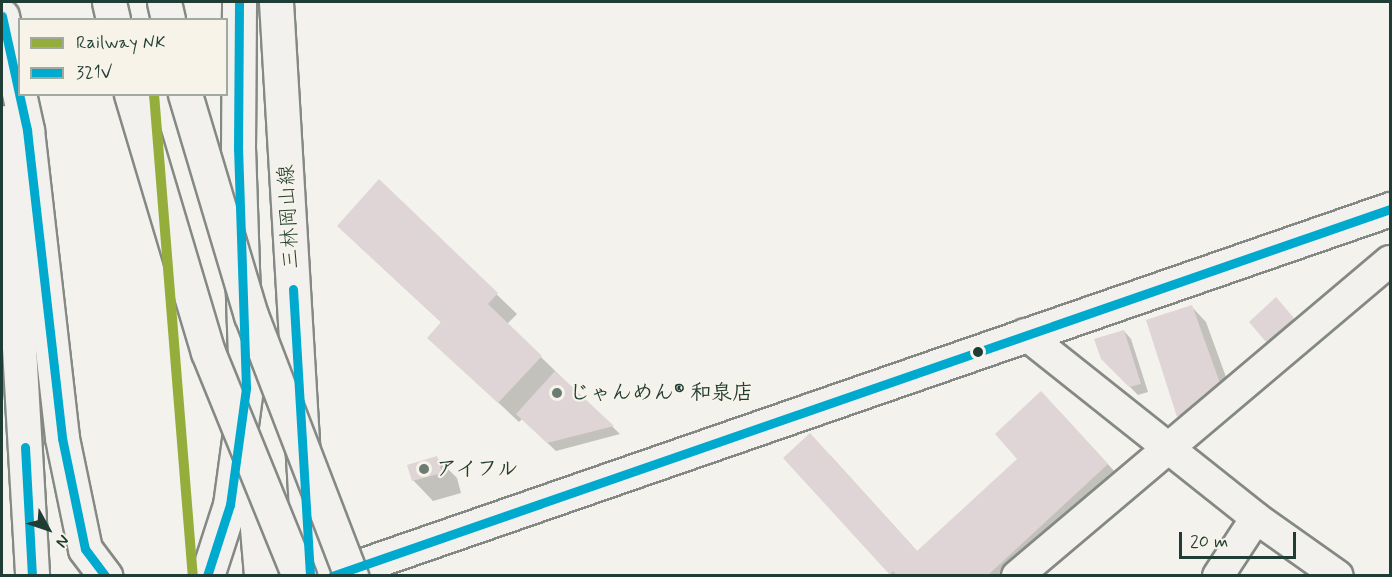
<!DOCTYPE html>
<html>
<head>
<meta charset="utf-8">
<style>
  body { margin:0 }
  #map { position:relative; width:1392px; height:577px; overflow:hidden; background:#f4f2ec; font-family:Mynerve,"Klee One",sans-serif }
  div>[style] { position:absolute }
  .shadow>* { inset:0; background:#0003 }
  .building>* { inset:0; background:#dfd4d6 }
  .roads { filter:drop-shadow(2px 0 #848985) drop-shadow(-2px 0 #848985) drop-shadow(0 2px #848985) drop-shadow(0 -2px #848985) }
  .street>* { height:30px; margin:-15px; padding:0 15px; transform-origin:15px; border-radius:15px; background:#f2f1ed }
  .secondary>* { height:33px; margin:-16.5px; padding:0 16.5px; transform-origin:16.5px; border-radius:16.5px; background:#f2f1ed }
  .highway>* { height:33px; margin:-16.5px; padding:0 16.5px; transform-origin:16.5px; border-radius:16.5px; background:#f2f1ed }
  .bridges { filter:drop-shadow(2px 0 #848985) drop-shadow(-2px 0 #848985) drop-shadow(0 2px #848985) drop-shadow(0 -2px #848985) }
  .highway-bridge>* { height:33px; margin:-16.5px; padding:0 16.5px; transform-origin:16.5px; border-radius:16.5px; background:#f2f1ed }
  .bus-1>* { height:9px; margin:-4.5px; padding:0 4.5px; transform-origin:4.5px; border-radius:4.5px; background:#00a9ce }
  .rail-1>* { height:10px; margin:-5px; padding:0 5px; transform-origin:5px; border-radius:5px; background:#95ae3b }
  .dots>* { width:16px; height:16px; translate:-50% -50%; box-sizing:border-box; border:3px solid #f7f3e8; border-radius:50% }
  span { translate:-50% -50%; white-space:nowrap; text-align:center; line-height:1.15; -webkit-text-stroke:4.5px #f7f3e8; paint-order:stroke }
  .street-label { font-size:21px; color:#1f3d34 }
  .poi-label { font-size:21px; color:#1f3d34; font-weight:700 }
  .left { translate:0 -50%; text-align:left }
  .frame { position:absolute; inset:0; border:3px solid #1f3d34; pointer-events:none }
  .legend { position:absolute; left:18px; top:18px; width:210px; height:78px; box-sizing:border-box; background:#f7f3e8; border:2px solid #a1aaa0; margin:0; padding:8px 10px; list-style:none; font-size:18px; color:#1f3d34 }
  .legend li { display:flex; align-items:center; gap:12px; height:30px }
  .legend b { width:30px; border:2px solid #a1aaa0 }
  .north { position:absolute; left:18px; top:499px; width:60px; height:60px; -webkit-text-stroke:4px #f7f3e8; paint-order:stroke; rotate:130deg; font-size:16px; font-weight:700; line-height:24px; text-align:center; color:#1f3d34 }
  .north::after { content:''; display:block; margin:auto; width:21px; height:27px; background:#1f3d34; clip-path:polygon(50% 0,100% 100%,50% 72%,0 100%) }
  .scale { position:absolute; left:1179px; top:532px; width:117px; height:27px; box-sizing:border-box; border:3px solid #1f3d34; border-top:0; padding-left:8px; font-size:18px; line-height:21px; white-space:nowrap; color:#1f3d34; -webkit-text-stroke:4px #f7f3e8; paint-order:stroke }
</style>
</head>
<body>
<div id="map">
  <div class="shadow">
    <div style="clip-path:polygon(379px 181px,517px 314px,507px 324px,620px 434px,556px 451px,522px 419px,519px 422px,429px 338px,442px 323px,359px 246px)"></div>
    <div style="clip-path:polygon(1191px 306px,1206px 322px,1234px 399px,1194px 431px,1179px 416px,1148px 321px)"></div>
    <div style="clip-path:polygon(1284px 307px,1300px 327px,1275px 349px,1267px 341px)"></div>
    <div style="clip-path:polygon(1124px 331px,1131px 339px,1148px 392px,1138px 395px,1102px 359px)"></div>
    <div style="clip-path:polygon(1061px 413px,1127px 485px,1029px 576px,893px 576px,785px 458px,830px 455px,918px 552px,1019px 459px)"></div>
    <div style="clip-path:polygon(437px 458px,457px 478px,461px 493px,433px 501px,413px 480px)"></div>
  </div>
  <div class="building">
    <div style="clip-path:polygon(379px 179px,498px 293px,488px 304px,542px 356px,498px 403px,427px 338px,441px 322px,337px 226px)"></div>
    <div style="clip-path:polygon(1276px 297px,1294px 318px,1266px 342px,1249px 322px)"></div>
    <div style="clip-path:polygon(1192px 305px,1220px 383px,1177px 417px,1146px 320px)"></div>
    <div style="clip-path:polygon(1124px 330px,1141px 384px,1129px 387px,1101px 359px,1094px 339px)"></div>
    <div style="clip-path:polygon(555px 371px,614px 426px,547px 443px,516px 414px)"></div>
    <div style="clip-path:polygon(1041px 391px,1108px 464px,987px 576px,897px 576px,893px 571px,890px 575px,783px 458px,810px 433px,917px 551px,1017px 459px,995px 434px)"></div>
    <div style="clip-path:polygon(437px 456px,442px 473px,412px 481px,407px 465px)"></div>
  </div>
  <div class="roads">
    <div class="street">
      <div style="left:1025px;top:334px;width:295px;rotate:38.5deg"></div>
      <div style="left:1256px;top:518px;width:100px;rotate:35.3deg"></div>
      <div style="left:1017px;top:576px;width:488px;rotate:-40.2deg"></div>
      <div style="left:1218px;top:576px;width:69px;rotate:-56.8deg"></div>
    </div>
    <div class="secondary">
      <div style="left:276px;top:2px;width:575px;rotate:86.61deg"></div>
      <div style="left:2px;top:16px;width:117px;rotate:77.6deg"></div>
      <div style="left:27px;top:130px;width:310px;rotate:83.5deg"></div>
      <div style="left:62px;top:438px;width:113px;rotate:78.3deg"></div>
      <div style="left:85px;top:549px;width:34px;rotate:53deg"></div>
      <div style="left:6px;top:122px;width:455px;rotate:86.7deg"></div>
      <div style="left:252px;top:470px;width:106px;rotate:85.1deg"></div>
      <div style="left:207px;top:576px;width:75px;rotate:-72.1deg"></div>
      <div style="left:230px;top:505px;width:118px;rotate:-82.2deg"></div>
      <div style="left:246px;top:388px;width:239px;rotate:-91.9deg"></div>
      <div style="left:238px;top:149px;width:147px;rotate:-89.6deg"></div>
    </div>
    <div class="highway">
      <div style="left:109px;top:2px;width:18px;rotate:77deg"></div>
      <div style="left:164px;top:2px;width:18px;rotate:77deg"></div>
      <div style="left:331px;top:576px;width:1121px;rotate:-19.11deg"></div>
    </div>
  </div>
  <div class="bridges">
    <div class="highway-bridge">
      <div style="left:131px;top:94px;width:269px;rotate:73.4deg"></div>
      <div style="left:208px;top:352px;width:242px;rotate:67.9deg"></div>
      <div style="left:185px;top:94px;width:231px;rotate:73.4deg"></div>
      <div style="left:251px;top:315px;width:280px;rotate:69deg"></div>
    </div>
  </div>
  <div class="bus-1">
    <div style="left:2px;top:16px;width:117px;rotate:77.6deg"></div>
    <div style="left:27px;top:130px;width:310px;rotate:83.5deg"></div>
    <div style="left:62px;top:438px;width:113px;rotate:78.3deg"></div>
    <div style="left:85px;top:549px;width:34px;rotate:53deg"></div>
    <div style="left:293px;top:289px;width:288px;rotate:86.6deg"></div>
    <div style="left:25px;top:447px;width:129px;rotate:86.9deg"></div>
    <div style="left:207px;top:576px;width:75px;rotate:-72.1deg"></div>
    <div style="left:230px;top:505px;width:118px;rotate:-82.2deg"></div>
    <div style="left:246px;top:388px;width:239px;rotate:-91.9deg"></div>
    <div style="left:238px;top:149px;width:147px;rotate:-89.6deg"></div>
    <div style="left:332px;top:576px;width:1120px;rotate:-19.13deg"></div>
  </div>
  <div class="rail-1">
    <div style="left:154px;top:94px;width:484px;rotate:85.4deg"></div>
  </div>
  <div class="dots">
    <div style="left:978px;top:352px;background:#1f3d34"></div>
    <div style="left:557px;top:393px;background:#6a7c74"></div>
    <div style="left:424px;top:469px;background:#6a7c74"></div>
  </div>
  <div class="street-label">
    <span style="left:289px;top:217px;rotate:-93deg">三林岡山線</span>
  </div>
  <div class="poi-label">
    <span class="left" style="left:569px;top:393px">じゃんめん® 和泉店</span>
    <span class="left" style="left:436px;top:469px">アイフル</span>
  </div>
  <div class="frame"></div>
  <ul class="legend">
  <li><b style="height:8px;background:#95ae3b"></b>Railway NK</li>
  <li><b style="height:8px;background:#00a9ce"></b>321V</li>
  </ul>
  <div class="north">N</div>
  <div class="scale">20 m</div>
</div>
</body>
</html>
